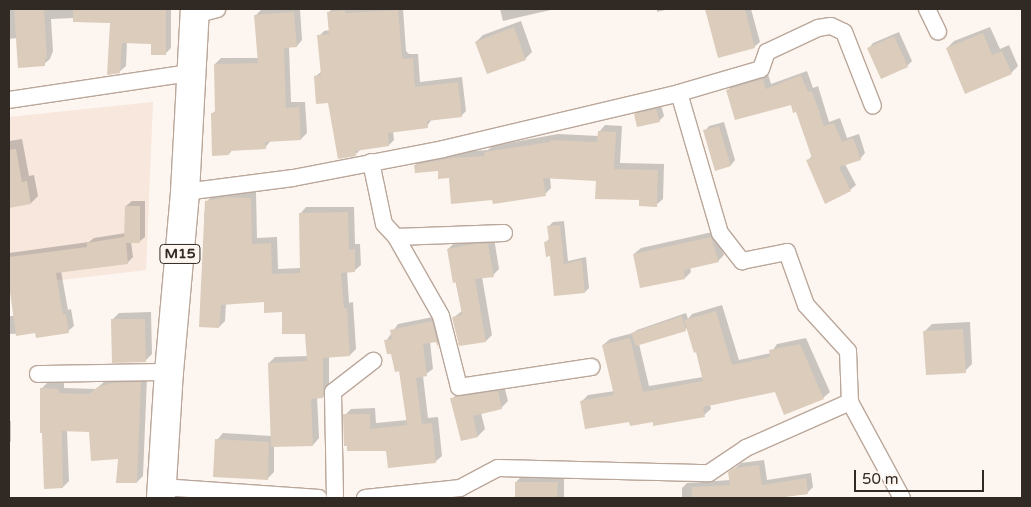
<!DOCTYPE html>
<html>
<head>
<meta charset="utf-8">
<style>
  body { margin:0 }
  #map { position:relative; width:1031px; height:507px; overflow:hidden; background:#fdf5ef; font-family:"Varela Round",sans-serif }
  div>[style] { position:absolute }
  .built>* { inset:0; background:#f7e7dc }
  .shadow>* { inset:0; background:#0003 }
  .building>* { inset:0; background:#dbccbb }
  .roads { filter:drop-shadow(1px 0 #baa79a) drop-shadow(-1px 0 #baa79a) drop-shadow(0 1px #baa79a) drop-shadow(0 -1px #baa79a) }
  .street>* { height:16px; margin:-8px; padding:0 8px; transform-origin:8px; border-radius:8px; background:#fff }
  .highway>* { height:28px; margin:-14px; padding:0 14px; transform-origin:14px; border-radius:14px; background:#fff }
  span { translate:-50% -50%; white-space:nowrap; text-align:center; line-height:1.15; -webkit-text-stroke:4.5px #fdf5ef; paint-order:stroke }
  .shield-label span { padding:1px 4px; background:#fdf5ef; border:1px solid; border-radius:4px; -webkit-text-stroke-width:0 }
  .shield-label { font-size:14px; color:#312924; font-weight:700 }
  .frame { position:absolute; inset:0; border:10px solid #312924; pointer-events:none }
  .scale { position:absolute; left:854px; top:470px; width:130px; height:22px; box-sizing:border-box; border:2px solid #312924; border-top:0; padding-left:6px; font-size:15px; line-height:18px; white-space:nowrap; color:#312924; -webkit-text-stroke:4px #fdf5ef; paint-order:stroke }
</style>
</head>
<body>
<div id="map">
  <div class="built">
    <div style="clip-path:polygon(153px 102px,146px 270px,9px 286px,9px 117px)"></div>
  </div>
  <div class="shadow">
    <div style="clip-path:polygon(9px 9px,171px 9px,171px 48px,165px 54px,152px 43px,127px 42px,126px 66px,119px 72px,111px 21px,74px 18px,51px 19px,53px 51px,50px 59px,44px 64px,17px 38px,9px 39px)"></div>
    <div style="clip-path:polygon(300px 9px,302px 40px,297px 46px,289px 47px,291px 102px,305px 102px,307px 133px,301px 139px,271px 140px,265px 148px,233px 149px,229px 154px,212px 114px,216px 110px,215px 64px,221px 58px,259px 58px,255px 16px,261px 10px)"></div>
    <div style="clip-path:polygon(332px 9px,403px 9px,406px 51px,409px 54px,418px 54px,420px 82px,462px 77px,466px 111px,461px 116px,432px 119px,427px 126px,393px 131px,394px 140px,389px 145px,361px 149px,356px 154px,316px 76px,322px 71px,319px 36px,324px 31px,330px 30px,329px 12px)"></div>
    <div style="clip-path:polygon(500px 9px,555px 9px,503px 21px)"></div>
    <div style="clip-path:polygon(657px 9px,669px 9px,657px 12px)"></div>
    <div style="clip-path:polygon(710px 9px,751px 9px,760px 42px,754px 47px,713px 16px)"></div>
    <div style="clip-path:polygon(521px 21px,532px 52px,525px 59px,476px 42px,483px 35px)"></div>
    <div style="clip-path:polygon(990px 27px,1000px 49px,1009px 45px,1018px 66px,1011px 73px,947px 48px,954px 41px)"></div>
    <div style="clip-path:polygon(899px 32px,912px 61px,907px 66px,882px 77px,869px 48px,873px 43px)"></div>
    <div style="clip-path:polygon(807px 71px,813px 88px,818px 86px,829px 122px,840px 118px,847px 138px,859px 134px,865px 153px,860px 159px,845px 164px,856px 185px,850px 190px,808px 160px,812px 156px,796px 111px,791px 103px,728px 90px,733px 84px,768px 74px,771px 84px)"></div>
    <div style="clip-path:polygon(661px 105px,664px 116px,659px 121px,635px 114px,640px 110px)"></div>
    <div style="clip-path:polygon(724px 122px,735px 160px,731px 165px,716px 169px,705px 131px,709px 126px)"></div>
    <div style="clip-path:polygon(605px 125px,622px 126px,620px 163px,664px 164px,663px 199px,656px 205px,597px 180px,550px 178px,551px 188px,545px 194px,493px 199px,439px 170px,415px 165px,422px 159px,458px 152px,488px 150px,492px 146px,558px 134px,599px 136px,599px 132px)"></div>
    <div style="clip-path:polygon(22px 139px,29px 176px,34px 175px,38px 196px,31px 203px,9px 207px,9px 141px)"></div>
    <div style="clip-path:polygon(256px 192px,257px 238px,277px 237px,278px 269px,301px 268px,300px 214px,306px 207px,354px 207px,355px 244px,360px 244px,361px 265px,354px 271px,347px 271px,349px 303px,353px 302px,356px 349px,350px 355px,329px 357px,329px 391px,323px 397px,317px 397px,319px 438px,313px 445px,274px 446px,274px 472px,267px 479px,217px 440px,223px 433px,272px 436px,269px 363px,275px 357px,308px 356px,306px 333px,283px 311px,265px 300px,226px 303px,225px 321px,219px 327px,204px 215px,208px 200px,215px 193px)"></div>
    <div style="clip-path:polygon(132px 201px,145px 201px,145px 237px,139px 242px,131px 242px,133px 257px,128px 262px,61px 271px,68px 310px,71px 309px,74px 326px,68px 331px,9px 334px,9px 316px,14px 316px,9px 278px,9px 253px,89px 242px,94px 238px,126px 233px,126px 206px)"></div>
    <div style="clip-path:polygon(564px 221px,568px 261px,586px 257px,589px 288px,585px 292px,551px 255px,546px 242px,550px 238px,549px 226px,553px 222px)"></div>
    <div style="clip-path:polygon(717px 231px,724px 255px,718px 261px,690px 267px,691px 272px,685px 278px,634px 254px,641px 248px)"></div>
    <div style="clip-path:polygon(494px 238px,499px 269px,493px 275px,482px 277px,492px 335px,486px 341px,460px 345px,453px 318px,462px 311px,448px 249px,454px 243px)"></div>
    <div style="clip-path:polygon(evenodd,722px 305px,739px 360px,771px 353px,777px 344px,806px 338px,830px 392px,823px 398px,775px 391px,710px 405px,711px 409px,704px 415px,654px 421px,630px 421px,582px 401px,588px 395px,615px 391px,603px 345px,610px 339px,633px 333px,637px 330px,686px 313px,688px 319px,692px 314px,722px 305px,688px 328px,697px 351px,703px 377px,649px 386px,639px 344px,688px 328px)"></div>
    <div style="clip-path:polygon(151px 312px,152px 354px,145px 361px,112px 320px,119px 313px)"></div>
    <div style="clip-path:polygon(438px 316px,445px 342px,440px 347px,436px 341px,430px 342px,433px 369px,423px 376px,428px 418px,438px 417px,442px 456px,435px 462px,387px 450px,345px 415px,351px 409px,375px 408px,376px 423px,407px 420px,401px 369px,386px 341px,398px 324px)"></div>
    <div style="clip-path:polygon(970px 322px,972px 364px,965px 371px,925px 331px,932px 324px)"></div>
    <div style="clip-path:polygon(119px 377px,147px 377px,143px 476px,137px 482px,119px 458px,90px 431px,67px 430px,69px 481px,63px 487px,41px 389px,47px 383px,64px 383px,64px 388px,96px 389px,105px 381px)"></div>
    <div style="clip-path:polygon(504px 385px,508px 401px,501px 408px,481px 413px,485px 429px,478px 436px,462px 440px,453px 398px,460px 391px)"></div>
    <div style="clip-path:polygon(9px 421px,11px 421px,11px 441px,9px 444px)"></div>
    <div style="clip-path:polygon(764px 460px,767px 480px,811px 473px,813px 487px,808px 492px,785px 496px,785px 498px,682px 498px,682px 488px,687px 483px,730px 480px,729px 473px,741px 463px)"></div>
    <div style="clip-path:polygon(523px 475px,564px 475px,564px 498px,516px 498px,516px 482px)"></div>
  </div>
  <div class="building">
    <div style="clip-path:polygon(14px 9px,44px 9px,47px 58px,45px 59px,45px 66px,18px 68px)"></div>
    <div style="clip-path:polygon(73px 9px,166px 9px,166px 55px,151px 55px,151px 44px,122px 43px,120px 73px,107px 75px,110px 23px,73px 22px)"></div>
    <div style="clip-path:polygon(705px 9px,745px 9px,755px 48px,718px 58px)"></div>
    <div style="clip-path:polygon(345px 10px,345px 13px,398px 10px,402px 56px,403px 59px,413px 58px,415px 87px,458px 82px,462px 117px,427px 121px,428px 128px,388px 133px,389px 146px,355px 151px,356px 156px,338px 159px,328px 103px,316px 104px,314px 76px,321px 75px,317px 35px,329px 34px,327px 12px)"></div>
    <div style="clip-path:polygon(294px 12px,297px 47px,284px 48px,286px 108px,299px 107px,301px 140px,265px 142px,266px 149px,229px 151px,229px 155px,212px 156px,211px 113px,215px 113px,214px 64px,258px 63px,254px 15px)"></div>
    <div style="clip-path:polygon(514px 27px,526px 60px,487px 74px,475px 42px)"></div>
    <div style="clip-path:polygon(983px 33px,992px 55px,1002px 51px,1012px 74px,965px 94px,946px 48px)"></div>
    <div style="clip-path:polygon(894px 36px,908px 67px,881px 79px,867px 48px)"></div>
    <div style="clip-path:polygon(801px 75px,808px 92px,812px 91px,824px 126px,834px 123px,842px 142px,853px 138px,861px 160px,839px 167px,851px 191px,825px 204px,806px 160px,812px 158px,796px 112px,793px 113px,791px 105px,735px 120px,726px 90px,763px 79px,766px 89px)"></div>
    <div style="clip-path:polygon(656px 109px,660px 122px,637px 127px,634px 114px)"></div>
    <div style="clip-path:polygon(719px 126px,731px 166px,715px 171px,703px 130px)"></div>
    <div style="clip-path:polygon(598px 131px,616px 132px,614px 169px,658px 170px,657px 207px,639px 206px,639px 200px,595px 199px,596px 181px,543px 178px,546px 196px,493px 204px,492px 200px,451px 204px,449px 178px,438px 179px,438px 171px,415px 173px,414px 165px,451px 158px,485px 156px,484px 152px,550px 142px,551px 140px,597px 142px)"></div>
    <div style="clip-path:polygon(16px 149px,22px 182px,27px 181px,31px 204px,9px 208px,9px 150px)"></div>
    <div style="clip-path:polygon(226px 197px,251px 198px,252px 244px,271px 243px,272px 274px,300px 273px,299px 213px,348px 212px,349px 250px,355px 249px,355px 272px,341px 273px,344px 308px,347px 308px,350px 356px,323px 358px,323px 398px,311px 399px,313px 446px,271px 447px,268px 363px,307px 361px,305px 334px,282px 334px,282px 312px,264px 313px,264px 302px,221px 305px,219px 328px,199px 327px,205px 201px)"></div>
    <div style="clip-path:polygon(125px 206px,140px 206px,140px 243px,126px 243px,128px 264px,56px 273px,63px 315px,66px 314px,69px 333px,36px 338px,35px 333px,16px 336px,9px 284px,9px 257px,87px 247px,87px 243px,124px 237px)"></div>
    <div style="clip-path:polygon(560px 225px,564px 264px,582px 260px,585px 293px,554px 296px,550px 256px,546px 257px,544px 242px,549px 241px,547px 226px)"></div>
    <div style="clip-path:polygon(711px 237px,719px 262px,684px 270px,685px 279px,640px 288px,633px 254px)"></div>
    <div style="clip-path:polygon(474px 244px,488px 244px,494px 277px,475px 279px,486px 342px,459px 346px,452px 317px,462px 315px,456px 282px,453px 283px,447px 249px)"></div>
    <div style="clip-path:polygon(716px 311px,732px 365px,770px 357px,769px 350px,800px 344px,824px 399px,784px 415px,775px 392px,703px 407px,705px 417px,653px 426px,653px 422px,630px 426px,629px 422px,585px 429px,580px 401px,614px 395px,602px 345px,630px 338px,643px 392px,703px 381px,696px 352px,694px 353px,684px 320px)"></div>
    <div style="clip-path:polygon(682px 316px,686px 331px,636px 346px,631px 333px)"></div>
    <div style="clip-path:polygon(111px 319px,145px 319px,146px 362px,112px 363px)"></div>
    <div style="clip-path:polygon(432px 321px,439px 350px,436px 342px,423px 344px,427px 376px,416px 378px,422px 424px,432px 423px,436px 463px,388px 468px,386px 451px,347px 451px,347px 446px,344px 446px,343px 414px,370px 414px,370px 429px,407px 425px,399px 371px,395px 372px,391px 354px,387px 354px,384px 340px,392px 339px,390px 330px)"></div>
    <div style="clip-path:polygon(963px 329px,966px 373px,926px 375px,923px 331px)"></div>
    <div style="clip-path:polygon(141px 382px,137px 483px,116px 483px,118px 459px,91px 461px,89px 432px,62px 431px,63px 488px,44px 489px,42px 433px,40px 433px,40px 388px,59px 389px,59px 393px,89px 394px,98px 387px,112px 383px)"></div>
    <div style="clip-path:polygon(498px 391px,502px 409px,473px 416px,478px 437px,461px 441px,450px 398px)"></div>
    <div style="clip-path:polygon(215px 439px,269px 442px,268px 480px,213px 477px)"></div>
    <div style="clip-path:polygon(759px 465px,762px 485px,806px 478px,808px 494px,777px 498px,692px 498px,692px 487px,730px 485px,728px 472px,734px 468px)"></div>
    <div style="clip-path:polygon(515px 482px,558px 482px,557px 498px,515px 498px)"></div>
  </div>
  <div class="roads">
    <div class="street">
      <div style="left:927px;top:9px;width:25px;rotate:64deg"></div>
      <div style="left:195px;top:15px;width:23px;rotate:-15deg"></div>
      <div style="left:679px;top:93px;width:146px;rotate:73.7deg"></div>
      <div style="left:720px;top:233px;width:36px;rotate:52deg"></div>
      <div style="left:742px;top:261px;width:46px;rotate:-11.3deg"></div>
      <div style="left:787px;top:252px;width:56px;rotate:70.3deg"></div>
      <div style="left:806px;top:305px;width:62px;rotate:47.6deg"></div>
      <div style="left:848px;top:351px;width:51px;rotate:87.8deg"></div>
      <div style="left:850px;top:402px;width:109px;rotate:61.6deg"></div>
      <div style="left:9px;top:100px;width:183px;rotate:-8.5deg"></div>
      <div style="left:371px;top:162px;width:63px;rotate:78.2deg"></div>
      <div style="left:384px;top:224px;width:18px;rotate:47deg"></div>
      <div style="left:396px;top:237px;width:91px;rotate:60.3deg"></div>
      <div style="left:441px;top:316px;width:73px;rotate:75.8deg"></div>
      <div style="left:459px;top:387px;width:134px;rotate:-8.6deg"></div>
      <div style="left:185px;top:192px;width:109px;rotate:-7.4deg"></div>
      <div style="left:293px;top:178px;width:153px;rotate:-10.9deg"></div>
      <div style="left:443px;top:149px;width:243px;rotate:-13.3deg"></div>
      <div style="left:679px;top:93px;width:85px;rotate:-16.3deg"></div>
      <div style="left:761px;top:69px;width:18px;rotate:-71deg"></div>
      <div style="left:767px;top:52px;width:56px;rotate:-25.2deg"></div>
      <div style="left:818px;top:28px;width:13px;rotate:-9deg"></div>
      <div style="left:831px;top:26px;width:14px;rotate:25deg"></div>
      <div style="left:844px;top:32px;width:79px;rotate:68.6deg"></div>
      <div style="left:396px;top:237px;width:108px;rotate:-2.1deg"></div>
      <div style="left:38px;top:374px;width:131px;rotate:-0.9deg"></div>
      <div style="left:162px;top:487px;width:157px;rotate:4deg"></div>
      <div style="left:335px;top:498px;width:106px;rotate:-91.1deg"></div>
      <div style="left:333px;top:392px;width:51px;rotate:-37.8deg"></div>
      <div style="left:365px;top:498px;width:96px;rotate:-6deg"></div>
      <div style="left:460px;top:488px;width:43px;rotate:-27.8deg"></div>
      <div style="left:498px;top:468px;width:211px;rotate:1.4deg"></div>
      <div style="left:709px;top:473px;width:45px;rotate:-34deg"></div>
      <div style="left:746px;top:448px;width:114px;rotate:-23.9deg"></div>
    </div>
    <div class="highway">
      <div style="left:161px;top:498px;width:126px;rotate:-86.4deg"></div>
      <div style="left:169px;top:372px;width:181px;rotate:-84.9deg"></div>
      <div style="left:185px;top:192px;width:183px;rotate:-86.9deg"></div>
    </div>
  </div>
  <div class="shield-label">
    <span style="left:180px;top:254px">M15</span>
  </div>
  <div class="frame"></div>
  <div class="scale">50 m</div>
</div>
</body>
</html>
